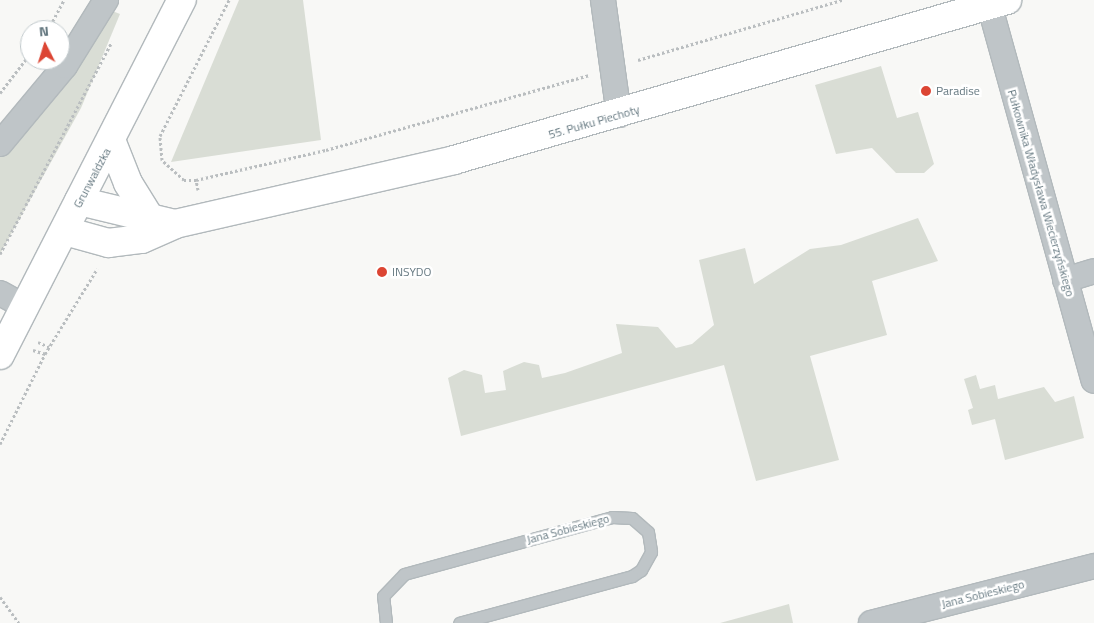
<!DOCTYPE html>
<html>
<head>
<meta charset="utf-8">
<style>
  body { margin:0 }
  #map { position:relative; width:1094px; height:623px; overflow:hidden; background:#f8f8f6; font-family:"Titillium Web",sans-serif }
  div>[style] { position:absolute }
  .green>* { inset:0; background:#d9ddd5 }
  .path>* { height:3px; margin-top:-1.5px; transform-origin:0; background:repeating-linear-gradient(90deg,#babec0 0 2.5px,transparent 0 5px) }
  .roads { filter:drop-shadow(1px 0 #b2b9bc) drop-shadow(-1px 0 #b2b9bc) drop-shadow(0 1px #b2b9bc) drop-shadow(0 -1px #b2b9bc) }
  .lane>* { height:11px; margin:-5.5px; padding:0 5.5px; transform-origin:5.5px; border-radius:5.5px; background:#bfc5c8 }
  .street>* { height:24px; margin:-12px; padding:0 12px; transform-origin:12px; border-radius:12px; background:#bfc5c8 }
  .secondary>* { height:28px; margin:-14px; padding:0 14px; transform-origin:14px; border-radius:14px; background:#fff }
  .dots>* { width:14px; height:14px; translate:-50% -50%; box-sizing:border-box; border:2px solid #fff; border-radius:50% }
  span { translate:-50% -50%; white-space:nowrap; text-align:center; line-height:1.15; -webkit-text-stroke:5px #fff; paint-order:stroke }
  .poi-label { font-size:12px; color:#657880 }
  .left { translate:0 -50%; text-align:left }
  .street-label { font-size:12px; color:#657880 }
  .north { position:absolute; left:20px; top:20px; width:50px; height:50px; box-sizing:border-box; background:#fff; border:1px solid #c1c9cc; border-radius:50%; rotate:355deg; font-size:14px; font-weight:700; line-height:20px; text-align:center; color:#657880 }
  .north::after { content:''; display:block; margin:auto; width:18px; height:22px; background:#dc4533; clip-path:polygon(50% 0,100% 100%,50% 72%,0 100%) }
</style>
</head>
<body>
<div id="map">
  <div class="green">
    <div style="clip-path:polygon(239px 0,303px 0,321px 140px,171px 162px)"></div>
    <div style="clip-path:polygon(102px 7px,120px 14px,81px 108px,0 254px,0 144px)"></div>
    <div style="clip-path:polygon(881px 66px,897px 118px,918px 112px,934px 164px,924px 173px,896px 173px,872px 148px,836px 154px,815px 85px)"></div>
    <div style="clip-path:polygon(918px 218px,938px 261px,872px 281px,887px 335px,810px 356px,839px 460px,756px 481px,724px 365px,461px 436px,448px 378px,464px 370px,482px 375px,485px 393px,506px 390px,503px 371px,524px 362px,539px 365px,542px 378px,565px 373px,622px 353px,616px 324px,658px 327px,676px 348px,692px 344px,714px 325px,699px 260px,745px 248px,754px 284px,810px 249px,841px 245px)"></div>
    <div style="clip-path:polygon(976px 375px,980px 389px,995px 385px,998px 399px,1044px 387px,1055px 402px,1074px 396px,1084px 438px,1005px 460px,995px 419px,972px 425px,968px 410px,973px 408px,964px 379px)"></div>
    <div style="clip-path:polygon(789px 604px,793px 623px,720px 623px)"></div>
  </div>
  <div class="path">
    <div style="left:48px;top:30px;width:34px;rotate:-62deg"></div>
    <div style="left:638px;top:60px;width:213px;rotate:-16.4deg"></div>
    <div style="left:0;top:93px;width:49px;rotate:-52.4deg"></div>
    <div style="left:196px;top:180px;width:133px;rotate:-13deg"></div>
    <div style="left:326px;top:150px;width:273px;rotate:-15.9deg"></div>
    <div style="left:198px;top:190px;width:10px;rotate:-101deg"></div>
    <div style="left:196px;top:180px;width:12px;rotate:180deg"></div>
    <div style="left:184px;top:180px;width:30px;rotate:-138deg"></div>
    <div style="left:162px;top:160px;width:24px;rotate:-95deg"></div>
    <div style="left:160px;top:136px;width:153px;rotate:-63.1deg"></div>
    <div style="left:0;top:254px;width:240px;rotate:-62.2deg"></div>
    <div style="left:38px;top:342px;width:12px;rotate:24deg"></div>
    <div style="left:33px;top:350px;width:13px;rotate:18deg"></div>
    <div style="left:0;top:444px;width:101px;rotate:-63.4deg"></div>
    <div style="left:45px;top:354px;width:100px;rotate:-58.5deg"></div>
    <div style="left:0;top:597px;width:32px;rotate:54deg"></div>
  </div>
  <div class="roads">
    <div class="lane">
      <div style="left:386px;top:623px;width:27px;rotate:-96deg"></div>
      <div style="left:383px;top:596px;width:30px;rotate:-46deg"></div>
      <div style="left:404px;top:574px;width:216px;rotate:-15.3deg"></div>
      <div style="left:612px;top:517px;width:20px;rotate:3deg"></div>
      <div style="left:632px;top:518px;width:21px;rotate:41deg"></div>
      <div style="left:648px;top:532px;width:20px;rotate:81deg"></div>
      <div style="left:651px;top:552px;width:21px;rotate:119deg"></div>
      <div style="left:641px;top:570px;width:11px;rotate:146deg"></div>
      <div style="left:632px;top:576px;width:179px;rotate:164.8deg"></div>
    </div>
    <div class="street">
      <div style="left:603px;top:0;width:116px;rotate:82.1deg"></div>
      <div style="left:988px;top:0;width:395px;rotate:74.5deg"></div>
      <div style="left:0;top:144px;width:102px;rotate:-50.2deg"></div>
      <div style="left:65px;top:66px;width:78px;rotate:-58.2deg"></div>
      <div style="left:1065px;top:280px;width:30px;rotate:-17deg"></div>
      <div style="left:0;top:293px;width:29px;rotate:29deg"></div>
      <div style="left:871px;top:623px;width:230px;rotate:-14.3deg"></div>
    </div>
    <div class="secondary">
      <div style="left:111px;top:140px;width:46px;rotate:68.4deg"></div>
      <div style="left:128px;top:183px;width:39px;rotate:58deg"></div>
      <div style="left:79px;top:201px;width:99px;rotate:13.5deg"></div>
      <div style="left:65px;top:231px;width:45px;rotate:15.6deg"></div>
      <div style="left:108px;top:243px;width:34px;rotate:-7deg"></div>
      <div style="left:142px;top:239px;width:36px;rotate:-24deg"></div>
      <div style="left:175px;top:224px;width:286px;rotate:-12.9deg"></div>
      <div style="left:454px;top:160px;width:576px;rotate:-16.14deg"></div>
      <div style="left:0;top:355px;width:399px;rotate:-62.9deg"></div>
    </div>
  </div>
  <div class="dots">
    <div style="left:926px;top:91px;background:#dc4533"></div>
    <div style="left:382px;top:272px;background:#dc4533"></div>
  </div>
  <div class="poi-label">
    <span class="left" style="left:936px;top:91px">Paradise</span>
    <span class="left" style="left:392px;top:272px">INSYDO</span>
  </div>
  <div class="street-label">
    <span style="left:594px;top:122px;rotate:-16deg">55. Pułku Piechoty</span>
    <span style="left:92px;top:178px;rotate:-62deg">Grunwaldzka</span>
    <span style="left:1041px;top:193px;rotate:74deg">Pułkownika Władysława Wiecierzyńskiego</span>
    <span style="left:568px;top:529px;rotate:-15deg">Jana Sobieskiego</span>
    <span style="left:983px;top:594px;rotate:-14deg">Jana Sobieskiego</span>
  </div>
  <div class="north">N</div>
</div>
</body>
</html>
